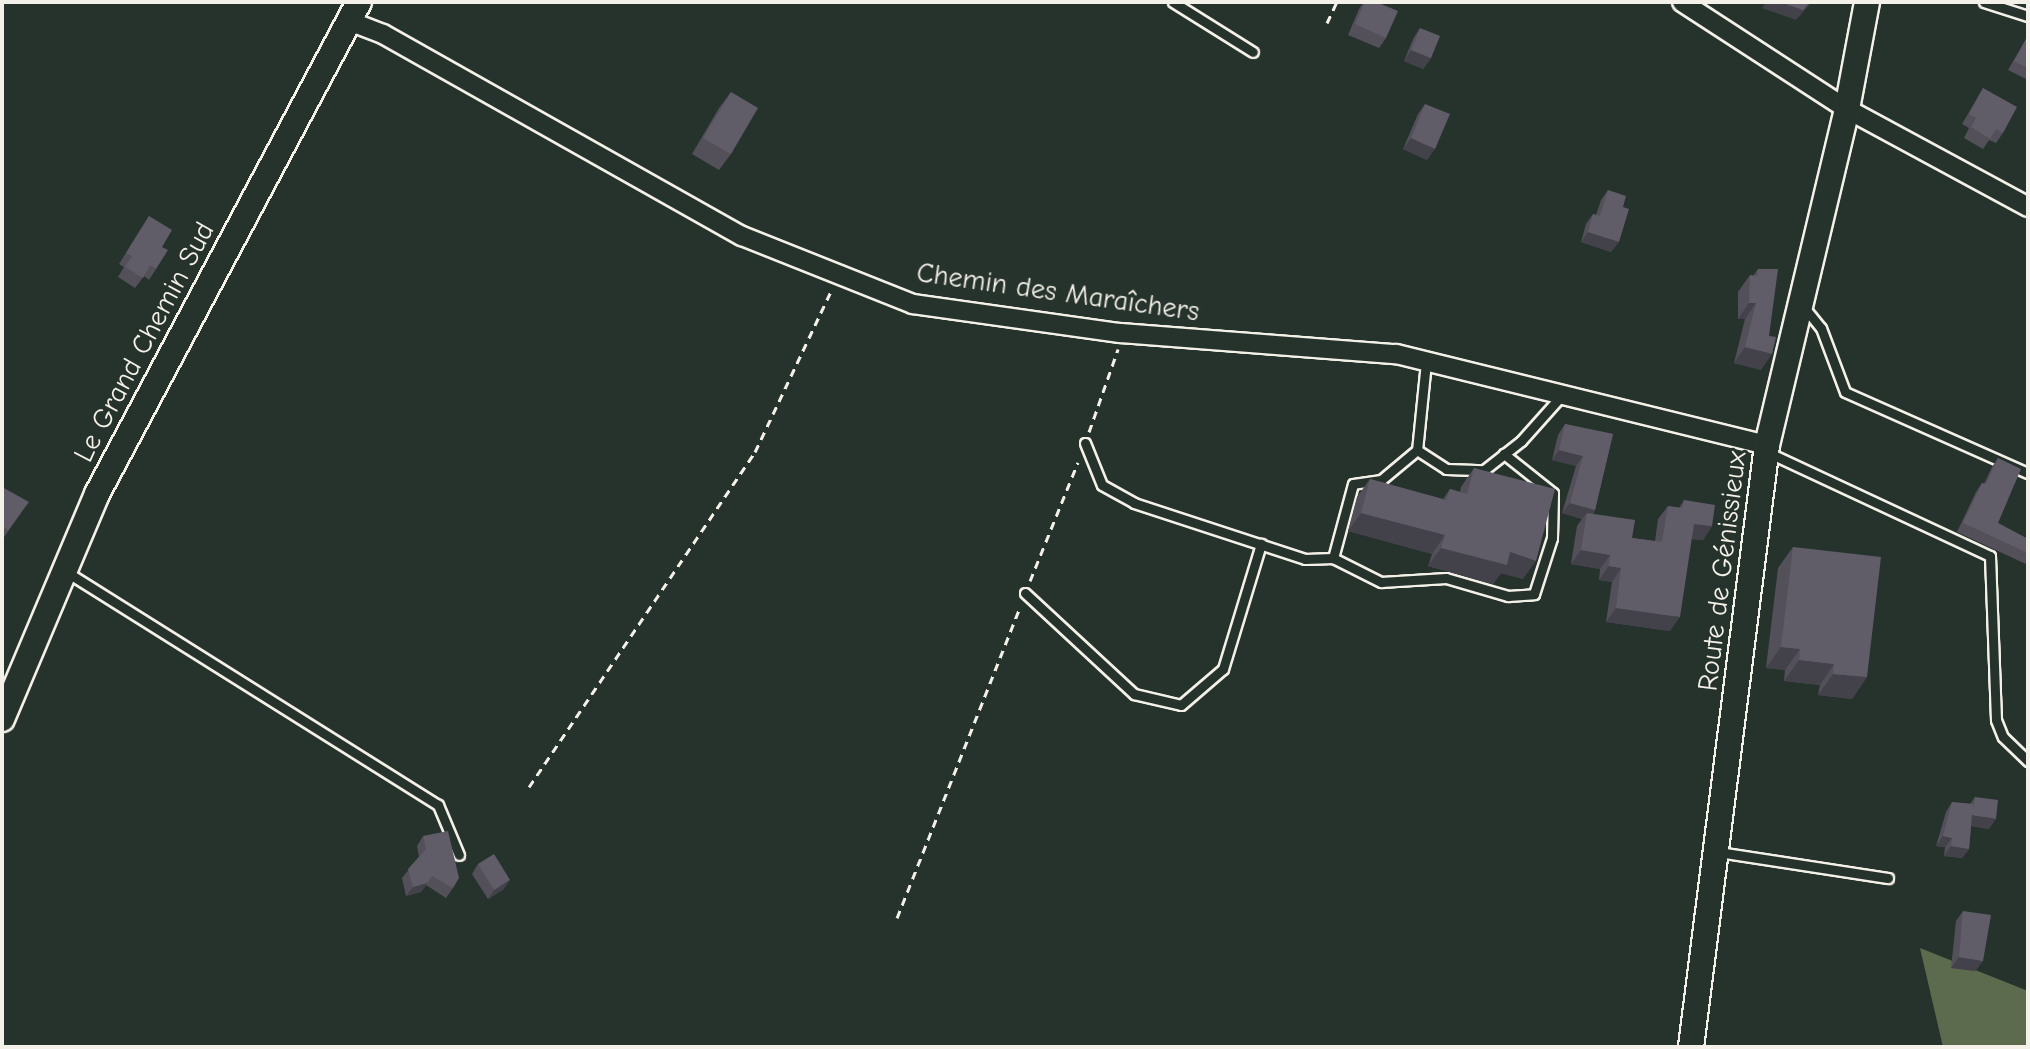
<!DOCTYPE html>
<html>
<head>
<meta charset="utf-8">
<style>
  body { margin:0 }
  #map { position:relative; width:2030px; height:1049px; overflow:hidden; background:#26332d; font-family:"Comic Neue",sans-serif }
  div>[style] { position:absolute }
  .green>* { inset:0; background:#5c6b4d }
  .path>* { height:3px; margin-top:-1.5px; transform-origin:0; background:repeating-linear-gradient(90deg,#f4f1e8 0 8px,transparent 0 14px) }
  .roads { filter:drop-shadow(2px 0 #f4f1e8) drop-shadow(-2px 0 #f4f1e8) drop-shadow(0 2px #f4f1e8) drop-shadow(0 -2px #f4f1e8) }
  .lane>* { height:9px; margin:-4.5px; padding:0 4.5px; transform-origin:4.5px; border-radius:4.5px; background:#26332d }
  .street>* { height:18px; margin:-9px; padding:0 9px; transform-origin:9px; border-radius:9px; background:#26332d }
  .secondary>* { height:24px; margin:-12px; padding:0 12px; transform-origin:12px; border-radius:12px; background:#26332d }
  .wall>* { inset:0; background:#53505a }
  .shaded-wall>* { inset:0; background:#43414a }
  .building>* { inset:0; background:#605d69 }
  span { translate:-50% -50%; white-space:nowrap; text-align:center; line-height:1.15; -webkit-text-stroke:6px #26332d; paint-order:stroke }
  .street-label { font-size:28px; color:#f4f1e8 }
  .frame { position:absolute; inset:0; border:4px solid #f4f1e8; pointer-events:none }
</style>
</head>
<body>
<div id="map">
  <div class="green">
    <div style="clip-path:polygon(1920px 948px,2028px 991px,2028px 1047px,1943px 1047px)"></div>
  </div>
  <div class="path">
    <div style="left:1327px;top:23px;width:23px;rotate:-65deg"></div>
    <div style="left:1089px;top:432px;width:88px;rotate:-70.7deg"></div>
    <div style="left:1030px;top:581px;width:128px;rotate:-68deg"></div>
    <div style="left:529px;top:787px;width:404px;rotate:-56deg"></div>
    <div style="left:755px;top:452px;width:180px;rotate:-64.7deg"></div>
    <div style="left:897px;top:918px;width:334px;rotate:-68.4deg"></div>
  </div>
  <div class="roads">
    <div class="lane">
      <div style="left:1173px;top:2px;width:94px;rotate:32deg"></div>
      <div style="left:1984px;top:2px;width:46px;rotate:17.7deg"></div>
      <div style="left:1803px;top:306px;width:28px;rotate:51deg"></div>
      <div style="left:1821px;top:328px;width:68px;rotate:69.4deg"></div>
      <div style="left:1845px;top:392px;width:200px;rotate:23.9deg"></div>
      <div style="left:1426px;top:362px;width:88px;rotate:95.8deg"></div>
      <div style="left:1417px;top:450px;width:35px;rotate:33deg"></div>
      <div style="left:1446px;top:469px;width:38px;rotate:2deg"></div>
      <div style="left:1484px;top:470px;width:47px;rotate:-38.1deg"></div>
      <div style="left:1521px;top:441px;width:62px;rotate:-48.3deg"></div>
      <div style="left:1085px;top:443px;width:45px;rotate:68deg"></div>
      <div style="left:1102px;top:485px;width:37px;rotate:29deg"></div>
      <div style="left:1134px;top:503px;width:180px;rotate:18.1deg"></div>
      <div style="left:1305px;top:559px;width:28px;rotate:-2deg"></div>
      <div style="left:1417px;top:450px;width:47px;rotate:140.2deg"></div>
      <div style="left:1381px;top:480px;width:28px;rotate:172deg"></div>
      <div style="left:1353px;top:484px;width:77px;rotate:105.1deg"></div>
      <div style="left:1333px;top:558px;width:54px;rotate:26.6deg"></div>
      <div style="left:1381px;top:582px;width:65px;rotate:-3.5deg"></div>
      <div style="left:1446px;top:578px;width:65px;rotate:16.2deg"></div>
      <div style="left:1508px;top:596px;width:26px;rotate:-4deg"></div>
      <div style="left:1534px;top:594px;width:59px;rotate:-72.2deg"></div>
      <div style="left:1552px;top:538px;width:45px;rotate:-88.7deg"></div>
      <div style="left:1553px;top:493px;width:63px;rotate:-141.5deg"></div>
      <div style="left:1767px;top:452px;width:246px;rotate:25deg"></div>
      <div style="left:1990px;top:556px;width:164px;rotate:87.9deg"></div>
      <div style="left:1996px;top:720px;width:18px;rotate:68deg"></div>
      <div style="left:2003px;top:737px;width:35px;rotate:44deg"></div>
      <div style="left:65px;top:571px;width:440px;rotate:32.1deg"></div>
      <div style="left:438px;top:805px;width:54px;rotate:67.2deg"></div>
      <div style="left:1025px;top:593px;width:149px;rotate:42.8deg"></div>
      <div style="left:1134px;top:694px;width:48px;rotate:13.2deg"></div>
      <div style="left:1181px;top:705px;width:55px;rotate:-40.6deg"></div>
      <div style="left:1223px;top:669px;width:131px;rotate:-73.1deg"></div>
      <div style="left:1718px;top:852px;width:172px;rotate:8.7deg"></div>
    </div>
    <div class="street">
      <div style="left:1682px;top:2px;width:197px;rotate:33deg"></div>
      <div style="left:1847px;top:109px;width:206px;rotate:28.4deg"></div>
      <div style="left:349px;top:21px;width:36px;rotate:21deg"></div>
      <div style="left:383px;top:34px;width:412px;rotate:29.4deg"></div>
      <div style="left:742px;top:236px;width:184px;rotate:21.7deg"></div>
      <div style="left:913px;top:304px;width:209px;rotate:8deg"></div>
      <div style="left:1120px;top:333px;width:277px;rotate:4.4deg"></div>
      <div style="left:1396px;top:354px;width:382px;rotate:13.8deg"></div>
    </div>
    <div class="secondary">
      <div style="left:2px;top:719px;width:244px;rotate:-67.1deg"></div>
      <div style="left:97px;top:494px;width:557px;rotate:-61.96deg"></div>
      <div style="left:1691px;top:1047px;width:607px;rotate:-82.8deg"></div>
      <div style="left:1767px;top:445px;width:345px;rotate:-76.6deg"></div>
      <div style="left:1847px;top:109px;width:109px;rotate:-79.4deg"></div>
    </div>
  </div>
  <div class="wall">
    <div style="clip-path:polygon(1364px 2px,1376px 2px,1386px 38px,1379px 48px,1348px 35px,1359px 9px)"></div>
    <div style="clip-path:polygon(1420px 28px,1431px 58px,1423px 69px,1404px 61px,1413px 39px)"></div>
    <div style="clip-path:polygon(2026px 39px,2028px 41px,2028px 80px,2008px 70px)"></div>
    <div style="clip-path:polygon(1983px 88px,2003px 133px,1996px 143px,1989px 140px,1983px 149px,1964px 138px,1969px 128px,1962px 124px)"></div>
    <div style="clip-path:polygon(731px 92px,731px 154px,719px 170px,692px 154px,719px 108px)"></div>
    <div style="clip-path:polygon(1425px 104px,1427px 160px,1403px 149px,1418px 114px)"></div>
    <div style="clip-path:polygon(1608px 190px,1611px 252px,1581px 242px,1586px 224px,1593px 214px,1596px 215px,1601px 200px)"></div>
    <div style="clip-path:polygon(149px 216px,162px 247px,156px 269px,149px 280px,144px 276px,135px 288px,118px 277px,124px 267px,119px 264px)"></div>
    <div style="clip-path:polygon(1758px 269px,1761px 370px,1734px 363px,1745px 319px,1738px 319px,1738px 292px,1750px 275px,1753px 276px)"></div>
    <div style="clip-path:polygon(1565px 424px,1613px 434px,1595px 510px,1593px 514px,1632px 538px,1655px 541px,1658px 519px,1668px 506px,1679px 508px,1684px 500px,1712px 526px,1703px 540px,1691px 539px,1670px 631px,1606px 622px,1612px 582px,1599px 580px,1600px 569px,1571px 564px,1577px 526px,1582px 519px,1562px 513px,1576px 466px,1552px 460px,1558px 435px)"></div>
    <div style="clip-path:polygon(1998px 458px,1998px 523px,2028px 539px,2028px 565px,1957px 532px,1976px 492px,1982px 483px,1984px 484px,1992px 467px)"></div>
    <div style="clip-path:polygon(1474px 468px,1523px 579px,1501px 573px,1493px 584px,1428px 566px,1432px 554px,1348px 531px,1357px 497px,1370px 479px,1443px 499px,1450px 489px,1460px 492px,1461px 487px)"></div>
    <div style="clip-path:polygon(2px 487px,21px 513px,2px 540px)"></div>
    <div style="clip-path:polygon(1793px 547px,1867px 677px,1852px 699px,1818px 695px,1820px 685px,1784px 681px,1785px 670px,1766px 668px,1778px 568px)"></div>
    <div style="clip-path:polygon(1975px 797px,1989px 829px,1971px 826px,1969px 849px,1962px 858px,1944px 856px,1945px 847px,1936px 846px,1946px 812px,1952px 802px,1970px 804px)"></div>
    <div style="clip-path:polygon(423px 836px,453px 888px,446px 898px,426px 885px,421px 892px,406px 896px,402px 878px,419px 857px,417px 846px)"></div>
    <div style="clip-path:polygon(478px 864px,504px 889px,488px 899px,472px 874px)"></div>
    <div style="clip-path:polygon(1963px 911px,1983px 961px,1975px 971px,1951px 968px,1956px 921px)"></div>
  </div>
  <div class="shaded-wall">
    <div style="clip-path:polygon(1766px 2px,1812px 2px,1796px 20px,1762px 8px)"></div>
    <div style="clip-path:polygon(1411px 50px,1431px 58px,1423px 69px,1404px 61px)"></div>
    <div style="clip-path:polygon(1411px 138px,1435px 149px,1427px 160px,1403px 149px)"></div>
    <div style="clip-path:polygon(1588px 232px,1619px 242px,1611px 252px,1581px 242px)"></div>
    <div style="clip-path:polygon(1749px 303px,1756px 303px,1745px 319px,1738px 319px)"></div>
    <div style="clip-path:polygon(1745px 347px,1772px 354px,1761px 370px,1734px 363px)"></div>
    <div style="clip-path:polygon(1559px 450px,1583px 456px,1576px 466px,1552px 460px)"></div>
    <div style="clip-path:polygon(1570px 503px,1595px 510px,1588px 521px,1587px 513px,1582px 519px,1562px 513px)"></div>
    <div style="clip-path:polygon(1361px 513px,1445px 535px,1432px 554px,1348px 531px)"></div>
    <div style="clip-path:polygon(1694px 524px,1712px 526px,1703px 540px,1684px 538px)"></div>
    <div style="clip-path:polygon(1441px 548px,1510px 552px,1536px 561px,1523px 579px,1501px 573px,1493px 584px,1428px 566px)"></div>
    <div style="clip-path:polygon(1581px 550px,1610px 555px,1600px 569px,1571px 564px)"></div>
    <div style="clip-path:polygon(1609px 566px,1621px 568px,1612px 582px,1599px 580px)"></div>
    <div style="clip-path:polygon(1616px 608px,1680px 617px,1670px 631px,1606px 622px)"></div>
    <div style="clip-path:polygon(1781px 647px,1800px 649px,1785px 670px,1766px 668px)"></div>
    <div style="clip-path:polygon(1799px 660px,1834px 664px,1820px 685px,1784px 681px)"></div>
    <div style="clip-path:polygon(1833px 674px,1867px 677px,1852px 699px,1818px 695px)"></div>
    <div style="clip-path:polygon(1972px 815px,1996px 819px,1989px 829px,1965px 825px)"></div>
    <div style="clip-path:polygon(1943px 836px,1952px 838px,1945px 847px,1936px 846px)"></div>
    <div style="clip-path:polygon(1951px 846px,1969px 849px,1962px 858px,1944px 856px)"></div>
    <div style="clip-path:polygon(510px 880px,504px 889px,488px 899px,494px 890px)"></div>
    <div style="clip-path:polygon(427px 883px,421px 892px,406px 896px,413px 887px)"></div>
    <div style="clip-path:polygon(1959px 957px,1983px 961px,1975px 971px,1951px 968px)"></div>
  </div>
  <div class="building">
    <div style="clip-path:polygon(1365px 2px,1376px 2px,1398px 11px,1386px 38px,1355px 24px)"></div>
    <div style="clip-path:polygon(1780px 2px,1810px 2px,1803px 10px)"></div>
    <div style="clip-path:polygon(1420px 28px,1440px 36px,1431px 58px,1411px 50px)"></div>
    <div style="clip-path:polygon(2026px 39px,2028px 41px,2028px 68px,2014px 61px)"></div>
    <div style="clip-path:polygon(1983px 88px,2017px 107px,2003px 133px,1996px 129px,1990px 139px,1971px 127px,1976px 118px,1969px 114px)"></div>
    <div style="clip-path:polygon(731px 92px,758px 108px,731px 154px,703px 138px)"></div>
    <div style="clip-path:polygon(1425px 104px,1450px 114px,1435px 149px,1411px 138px)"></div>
    <div style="clip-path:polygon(1608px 190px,1626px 196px,1623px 207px,1629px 209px,1619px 242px,1588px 232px,1593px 214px,1600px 216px)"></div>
    <div style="clip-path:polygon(149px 216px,172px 230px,162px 247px,168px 250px,156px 269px,150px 265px,143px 278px,125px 267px,132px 256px,126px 253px)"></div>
    <div style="clip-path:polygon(1758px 269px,1778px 269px,1769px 336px,1776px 337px,1772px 354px,1745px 347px,1756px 303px,1749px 303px,1750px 275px,1757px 276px)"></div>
    <div style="clip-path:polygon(1565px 424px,1613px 434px,1595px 510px,1570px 503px,1583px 456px,1559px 450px)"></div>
    <div style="clip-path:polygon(1998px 458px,2021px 469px,1998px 523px,2028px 539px,2028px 553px,1963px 523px,1982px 483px,1986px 484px)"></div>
    <div style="clip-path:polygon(1474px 468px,1555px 489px,1536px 561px,1510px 552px,1507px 565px,1441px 548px,1445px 535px,1361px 513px,1370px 479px,1446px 500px,1450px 489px,1467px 494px)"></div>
    <div style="clip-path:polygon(2px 487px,29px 502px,8px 530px,2px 526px)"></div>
    <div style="clip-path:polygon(1684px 500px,1715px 505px,1712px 526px,1694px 524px,1680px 617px,1616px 608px,1621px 568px,1609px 566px,1610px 555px,1581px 550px,1587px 513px,1635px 520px,1632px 538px,1662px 542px,1668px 506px,1682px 508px)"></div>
    <div style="clip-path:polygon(1793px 547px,1881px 557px,1867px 677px,1833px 674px,1834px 664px,1799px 660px,1800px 649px,1781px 647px)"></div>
    <div style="clip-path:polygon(1975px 797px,1998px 800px,1996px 819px,1972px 815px,1969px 849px,1951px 846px,1952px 838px,1943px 836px,1952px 802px,1973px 804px,1973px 810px)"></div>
    <div style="clip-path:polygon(448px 831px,459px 878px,453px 888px,432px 876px,427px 883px,413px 887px,408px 869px,426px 849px,423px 836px)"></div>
    <div style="clip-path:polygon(494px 854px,510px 880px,494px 890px,478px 864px)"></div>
    <div style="clip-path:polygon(1963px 911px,1991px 915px,1983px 961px,1959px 957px)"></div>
  </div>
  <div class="street-label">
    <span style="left:1058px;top:292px;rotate:8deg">Chemin des Maraîchers</span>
    <span style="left:144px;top:342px;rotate:-62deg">Le Grand Chemin Sud</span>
    <span style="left:1722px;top:571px;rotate:-83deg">Route de Génissieux</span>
  </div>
  <div class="frame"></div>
</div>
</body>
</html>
